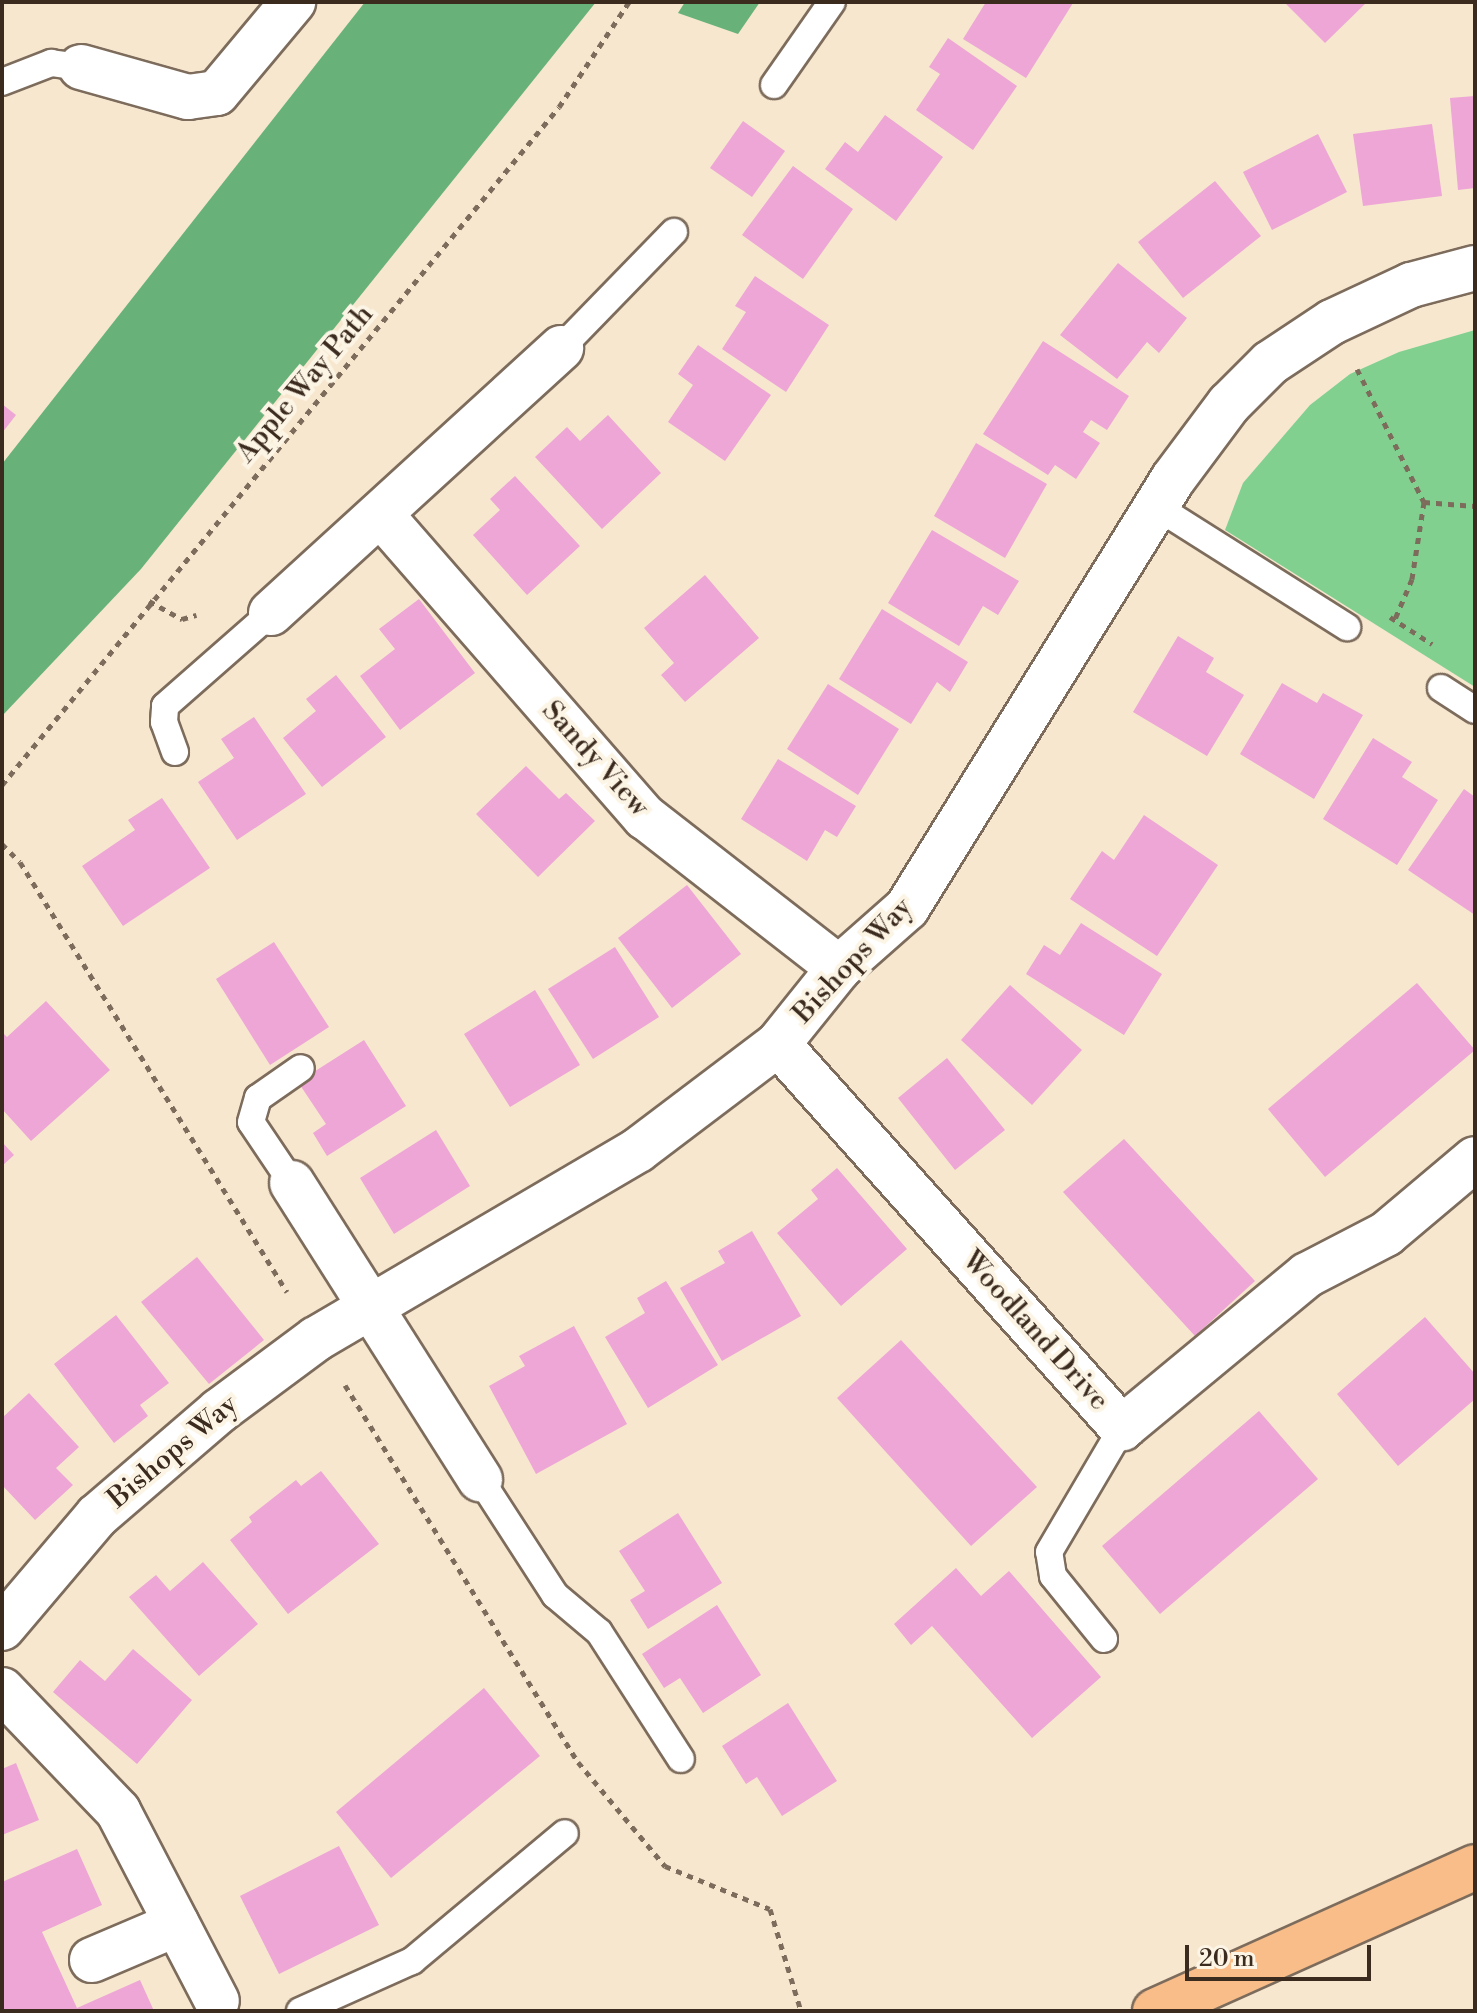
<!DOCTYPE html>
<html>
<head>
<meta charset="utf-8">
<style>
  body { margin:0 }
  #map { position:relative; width:1477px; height:2013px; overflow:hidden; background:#f7e7cf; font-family:"Libre Bodoni",serif }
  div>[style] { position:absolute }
  .green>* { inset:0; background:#81d090 }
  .forest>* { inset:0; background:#68b27a }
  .building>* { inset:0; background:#eda6d5 }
  .path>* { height:5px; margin-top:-2.5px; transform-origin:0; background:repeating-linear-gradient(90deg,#7d6c5c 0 6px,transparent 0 12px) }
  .roads { filter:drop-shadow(2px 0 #7d6c5c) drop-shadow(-2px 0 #7d6c5c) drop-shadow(0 2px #7d6c5c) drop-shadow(0 -2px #7d6c5c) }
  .service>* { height:26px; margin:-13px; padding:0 13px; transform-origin:13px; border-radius:13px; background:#fff }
  .minor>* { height:44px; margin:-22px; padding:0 22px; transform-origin:22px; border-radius:22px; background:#fff }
  .primary>* { height:44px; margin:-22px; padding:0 22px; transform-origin:22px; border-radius:22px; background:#f8bd89 }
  span { translate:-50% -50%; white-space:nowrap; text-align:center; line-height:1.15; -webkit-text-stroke:8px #fcf5e5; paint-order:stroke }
  .street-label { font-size:28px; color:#3b2a1e }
  .frame { position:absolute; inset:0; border:4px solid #3b2a1e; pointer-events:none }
  .scale { position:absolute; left:1185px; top:1945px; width:186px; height:36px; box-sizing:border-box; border:4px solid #3b2a1e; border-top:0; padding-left:10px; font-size:24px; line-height:28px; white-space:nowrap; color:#3b2a1e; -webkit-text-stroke:6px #fcf5e5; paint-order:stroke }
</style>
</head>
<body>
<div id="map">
  <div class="green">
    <div style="clip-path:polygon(1475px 330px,1475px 687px,1225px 530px,1243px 483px,1310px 405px,1350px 374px,1399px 352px)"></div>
  </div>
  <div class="forest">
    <div style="clip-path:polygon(365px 2px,596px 2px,141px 569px,2px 716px,2px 464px)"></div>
    <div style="clip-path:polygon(685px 2px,760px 2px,738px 34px,678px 13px)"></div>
  </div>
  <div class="building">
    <div style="clip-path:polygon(986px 2px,1071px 2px,1073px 3px,1026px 78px,963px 39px)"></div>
    <div style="clip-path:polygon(1284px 2px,1367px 2px,1325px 43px)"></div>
    <div style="clip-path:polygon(948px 38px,1017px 86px,973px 150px,916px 110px,940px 74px,929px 67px)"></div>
    <div style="clip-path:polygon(1475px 96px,1475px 188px,1458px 190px,1450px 98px)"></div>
    <div style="clip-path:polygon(885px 115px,943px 157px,896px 221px,825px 169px,845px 142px,858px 152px)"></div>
    <div style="clip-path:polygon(743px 121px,785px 151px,752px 197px,710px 168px)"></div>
    <div style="clip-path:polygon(1432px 124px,1442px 196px,1363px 206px,1353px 134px)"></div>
    <div style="clip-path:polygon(1318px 134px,1347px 192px,1272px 230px,1243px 172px)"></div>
    <div style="clip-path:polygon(793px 166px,853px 209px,803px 279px,742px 235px)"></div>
    <div style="clip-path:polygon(1215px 181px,1261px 236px,1183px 298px,1138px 242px)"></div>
    <div style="clip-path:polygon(1118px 263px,1187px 318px,1159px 353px,1147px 342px,1117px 379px,1060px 335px)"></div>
    <div style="clip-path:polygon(755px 276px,829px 325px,786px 392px,722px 349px,746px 312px,735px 306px)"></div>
    <div style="clip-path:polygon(1043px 341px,1129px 396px,1107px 430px,1091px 420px,1083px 432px,1100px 443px,1076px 479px,1055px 465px,1048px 475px,983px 434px)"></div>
    <div style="clip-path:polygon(698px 345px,771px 395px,725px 461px,668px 422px,693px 385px,678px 374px)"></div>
    <div style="clip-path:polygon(2px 404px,16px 415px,2px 433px)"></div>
    <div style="clip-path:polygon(608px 415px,661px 473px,602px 529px,535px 457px,567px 427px,580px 441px)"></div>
    <div style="clip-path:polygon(976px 443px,1047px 484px,1005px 558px,934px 516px)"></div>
    <div style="clip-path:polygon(515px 476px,580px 546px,527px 595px,473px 535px,500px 510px,490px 499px)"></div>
    <div style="clip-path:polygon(932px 530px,1019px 581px,998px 615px,983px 606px,959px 646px,888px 603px)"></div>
    <div style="clip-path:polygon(705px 575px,759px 638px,685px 702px,661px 675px,674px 663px,644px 628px)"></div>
    <div style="clip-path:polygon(419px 599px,475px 673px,400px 730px,360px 676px,395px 649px,379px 629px)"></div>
    <div style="clip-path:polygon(882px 609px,968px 662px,950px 692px,937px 682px,911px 724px,839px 679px)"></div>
    <div style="clip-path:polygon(1178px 636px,1214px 658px,1206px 672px,1244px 695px,1207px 756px,1133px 712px)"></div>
    <div style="clip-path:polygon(336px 675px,386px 737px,322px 787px,283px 738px,316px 711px,306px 699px)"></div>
    <div style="clip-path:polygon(1282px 683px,1317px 703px,1323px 693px,1363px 715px,1314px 799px,1240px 754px)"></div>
    <div style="clip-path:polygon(828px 684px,899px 729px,858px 795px,787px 749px)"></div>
    <div style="clip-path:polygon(254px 717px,306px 794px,237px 840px,198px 782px,234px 758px,221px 739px)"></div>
    <div style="clip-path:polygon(1373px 738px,1412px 762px,1402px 777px,1438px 800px,1397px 865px,1323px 819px)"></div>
    <div style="clip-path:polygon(778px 759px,856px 806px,837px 837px,825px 830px,807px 861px,741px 819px)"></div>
    <div style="clip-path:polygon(526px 766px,559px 799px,566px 793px,595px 821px,538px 877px,476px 814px)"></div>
    <div style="clip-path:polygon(1464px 789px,1475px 797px,1475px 915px,1408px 870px)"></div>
    <div style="clip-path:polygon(162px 798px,210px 868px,123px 926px,82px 866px,135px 830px,128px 820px)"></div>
    <div style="clip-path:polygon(1144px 815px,1218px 865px,1157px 956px,1070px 899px,1102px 851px,1114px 860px)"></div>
    <div style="clip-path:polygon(687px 885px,741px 954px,672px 1008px,618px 938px)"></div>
    <div style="clip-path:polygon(1081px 923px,1162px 974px,1124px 1035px,1026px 974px,1044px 945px,1060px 955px)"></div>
    <div style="clip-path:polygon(274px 942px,329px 1027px,270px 1065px,216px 979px)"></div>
    <div style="clip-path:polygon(615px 947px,659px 1017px,593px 1059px,548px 989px)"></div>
    <div style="clip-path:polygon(1417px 983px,1475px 1050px,1325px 1177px,1268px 1109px)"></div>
    <div style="clip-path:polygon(1010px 985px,1082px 1050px,1032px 1105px,961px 1040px)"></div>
    <div style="clip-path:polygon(535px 990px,580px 1065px,510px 1107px,464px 1034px)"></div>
    <div style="clip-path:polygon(46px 1001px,110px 1070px,31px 1141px,2px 1109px,2px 1032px,7px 1037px)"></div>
    <div style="clip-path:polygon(364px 1040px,406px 1106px,327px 1156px,313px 1133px,326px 1124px,298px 1082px)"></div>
    <div style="clip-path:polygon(947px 1058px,1005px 1130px,955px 1170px,898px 1098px)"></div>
    <div style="clip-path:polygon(436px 1130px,470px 1186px,394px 1234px,360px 1178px)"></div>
    <div style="clip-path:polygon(1124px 1139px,1255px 1281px,1195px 1336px,1063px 1192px)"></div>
    <div style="clip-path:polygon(2px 1142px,14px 1155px,2px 1166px)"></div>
    <div style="clip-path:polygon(837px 1168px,907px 1249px,841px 1306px,777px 1233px,818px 1199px,811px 1190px)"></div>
    <div style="clip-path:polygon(752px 1231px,801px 1316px,722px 1361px,680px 1288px,725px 1263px,718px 1251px)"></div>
    <div style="clip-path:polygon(197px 1257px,264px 1340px,209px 1384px,141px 1302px)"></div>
    <div style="clip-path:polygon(666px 1281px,718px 1365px,648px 1408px,605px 1337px,645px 1313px,637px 1298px)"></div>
    <div style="clip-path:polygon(116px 1315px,169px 1383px,140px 1405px,148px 1416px,114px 1443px,54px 1364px)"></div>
    <div style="clip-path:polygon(1425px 1317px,1475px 1374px,1475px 1399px,1398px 1466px,1337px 1394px)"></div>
    <div style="clip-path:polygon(574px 1326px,627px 1424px,536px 1474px,489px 1386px,525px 1366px,519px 1356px)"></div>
    <div style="clip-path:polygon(901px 1340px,1037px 1487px,971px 1546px,837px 1398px)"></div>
    <div style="clip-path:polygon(29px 1393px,79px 1447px,56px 1468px,73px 1485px,35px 1520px,2px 1485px,2px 1418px)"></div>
    <div style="clip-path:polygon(1259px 1411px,1318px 1479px,1160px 1614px,1102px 1546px)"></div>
    <div style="clip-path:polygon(321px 1471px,379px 1544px,288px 1614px,230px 1540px,252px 1522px,249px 1517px,296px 1480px,301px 1486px)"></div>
    <div style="clip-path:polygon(678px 1513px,722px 1583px,648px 1629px,630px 1600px,645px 1591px,619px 1551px)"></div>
    <div style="clip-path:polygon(203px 1562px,258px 1624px,199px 1676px,129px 1597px,156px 1575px,170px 1591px)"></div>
    <div style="clip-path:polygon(956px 1568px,981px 1596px,1009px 1571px,1101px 1677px,1032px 1738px,932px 1626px,911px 1645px,894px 1624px)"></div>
    <div style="clip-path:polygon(717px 1605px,761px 1675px,703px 1713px,680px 1678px,664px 1688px,642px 1654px)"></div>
    <div style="clip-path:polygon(133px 1649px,192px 1700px,137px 1764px,53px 1692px,80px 1660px,105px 1681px)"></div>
    <div style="clip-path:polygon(484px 1688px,540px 1756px,391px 1878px,336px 1812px)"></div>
    <div style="clip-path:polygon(788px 1703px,837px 1781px,782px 1816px,757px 1777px,746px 1784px,722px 1746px)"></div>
    <div style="clip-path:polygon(16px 1763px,39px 1820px,2px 1835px,2px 1769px)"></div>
    <div style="clip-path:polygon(339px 1846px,379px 1925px,279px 1974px,240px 1896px)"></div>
    <div style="clip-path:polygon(77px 1849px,102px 1905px,42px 1932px,77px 2008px,140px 1980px,154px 2011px,2px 2011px,2px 1882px)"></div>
  </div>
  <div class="path">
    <div style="left:1357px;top:369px;width:149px;rotate:63.3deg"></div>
    <div style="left:1424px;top:502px;width:78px;rotate:98.9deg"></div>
    <div style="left:1412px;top:579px;width:43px;rotate:113deg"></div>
    <div style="left:1424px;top:502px;width:51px;rotate:4.5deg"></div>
    <div style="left:149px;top:601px;width:38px;rotate:29deg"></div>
    <div style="left:182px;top:619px;width:15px;rotate:-16deg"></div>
    <div style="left:1390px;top:617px;width:50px;rotate:32.7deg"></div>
    <div style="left:2px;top:785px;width:877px;rotate:-50.6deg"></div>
    <div style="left:559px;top:107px;width:126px;rotate:-56.3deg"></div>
    <div style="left:2px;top:844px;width:25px;rotate:45deg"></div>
    <div style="left:20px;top:862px;width:506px;rotate:58.16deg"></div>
    <div style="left:345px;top:1385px;width:443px;rotate:58.3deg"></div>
    <div style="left:578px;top:1762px;width:136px;rotate:50.1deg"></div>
    <div style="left:665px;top:1866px;width:113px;rotate:22.3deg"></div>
    <div style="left:770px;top:1909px;width:107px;rotate:73.1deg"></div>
  </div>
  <div class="roads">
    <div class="service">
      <div style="left:2px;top:82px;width:53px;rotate:-21.2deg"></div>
      <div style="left:51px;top:63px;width:30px;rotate:8deg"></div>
      <div style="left:774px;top:85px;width:101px;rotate:-55.1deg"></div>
      <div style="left:561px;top:348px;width:162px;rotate:-45.8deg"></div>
      <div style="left:1157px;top:507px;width:225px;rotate:32.3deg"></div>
      <div style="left:1441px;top:688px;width:40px;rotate:32.9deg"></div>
      <div style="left:175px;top:752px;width:32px;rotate:-110deg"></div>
      <div style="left:164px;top:722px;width:16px;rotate:-86deg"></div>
      <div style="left:165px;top:706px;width:141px;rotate:-41.3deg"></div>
      <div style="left:292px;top:1183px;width:73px;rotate:-123.9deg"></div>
      <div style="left:251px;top:1122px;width:25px;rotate:-74deg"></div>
      <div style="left:258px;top:1098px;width:52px;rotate:-34.9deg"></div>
      <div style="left:480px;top:1479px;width:138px;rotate:57.1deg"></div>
      <div style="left:555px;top:1595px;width:57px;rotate:40.1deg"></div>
      <div style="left:599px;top:1632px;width:151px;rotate:57.2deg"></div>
      <div style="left:1104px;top:1639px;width:81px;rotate:-129deg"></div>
      <div style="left:1053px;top:1576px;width:24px;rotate:-99deg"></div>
      <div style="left:1049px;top:1552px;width:144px;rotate:-59.5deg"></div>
      <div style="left:300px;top:2011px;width:123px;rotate:-24.1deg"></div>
      <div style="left:412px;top:1961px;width:199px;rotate:-39.9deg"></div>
    </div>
    <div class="minor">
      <div style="left:81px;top:67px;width:111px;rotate:15.7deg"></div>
      <div style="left:188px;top:97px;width:29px;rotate:-8deg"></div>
      <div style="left:217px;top:93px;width:119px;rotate:-50.1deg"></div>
      <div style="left:382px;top:516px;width:400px;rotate:48.9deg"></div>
      <div style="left:645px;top:817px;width:246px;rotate:37.9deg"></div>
      <div style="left:271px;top:613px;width:393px;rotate:-42.4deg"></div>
      <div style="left:778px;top:1044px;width:516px;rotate:48.14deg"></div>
      <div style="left:1122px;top:1428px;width:240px;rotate:-39.6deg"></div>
      <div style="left:1307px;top:1275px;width:89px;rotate:-27.4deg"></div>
      <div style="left:1386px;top:1234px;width:116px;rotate:-40.1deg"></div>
      <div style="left:292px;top:1183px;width:351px;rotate:57.6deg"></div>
      <div style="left:2px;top:1628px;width:147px;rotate:-49.7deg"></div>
      <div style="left:97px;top:1516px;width:161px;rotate:-40.7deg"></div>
      <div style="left:219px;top:1411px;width:121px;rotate:-36.6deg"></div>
      <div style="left:316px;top:1339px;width:373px;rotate:-30.4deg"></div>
      <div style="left:638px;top:1150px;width:176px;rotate:-37.1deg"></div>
      <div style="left:778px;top:1044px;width:97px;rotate:-51.2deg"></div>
      <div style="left:839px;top:968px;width:91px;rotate:-41.4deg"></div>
      <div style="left:907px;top:908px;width:505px;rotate:-58.2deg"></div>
      <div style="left:1173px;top:479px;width:94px;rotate:-53.3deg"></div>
      <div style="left:1229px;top:404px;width:58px;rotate:-45deg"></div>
      <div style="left:1270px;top:363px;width:74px;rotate:-33.5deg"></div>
      <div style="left:1332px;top:322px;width:87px;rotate:-25.1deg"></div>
      <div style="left:1411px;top:285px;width:66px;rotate:-14.9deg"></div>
      <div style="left:2px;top:1690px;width:168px;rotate:46.2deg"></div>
      <div style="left:118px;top:1811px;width:214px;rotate:62.5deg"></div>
      <div style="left:92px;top:1960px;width:92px;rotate:-23deg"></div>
    </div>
    <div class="primary">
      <div style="left:1155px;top:2011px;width:351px;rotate:-24.2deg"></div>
    </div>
  </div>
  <div class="street-label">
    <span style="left:305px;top:384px;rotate:-50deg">Apple Way Path</span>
    <span style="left:595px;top:759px;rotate:48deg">Sandy View</span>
    <span style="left:853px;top:961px;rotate:-47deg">Bishops Way</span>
    <span style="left:1035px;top:1331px;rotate:48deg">Woodland Drive</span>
    <span style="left:173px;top:1452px;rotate:-40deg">Bishops Way</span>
  </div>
  <div class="frame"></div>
  <div class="scale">20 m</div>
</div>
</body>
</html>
